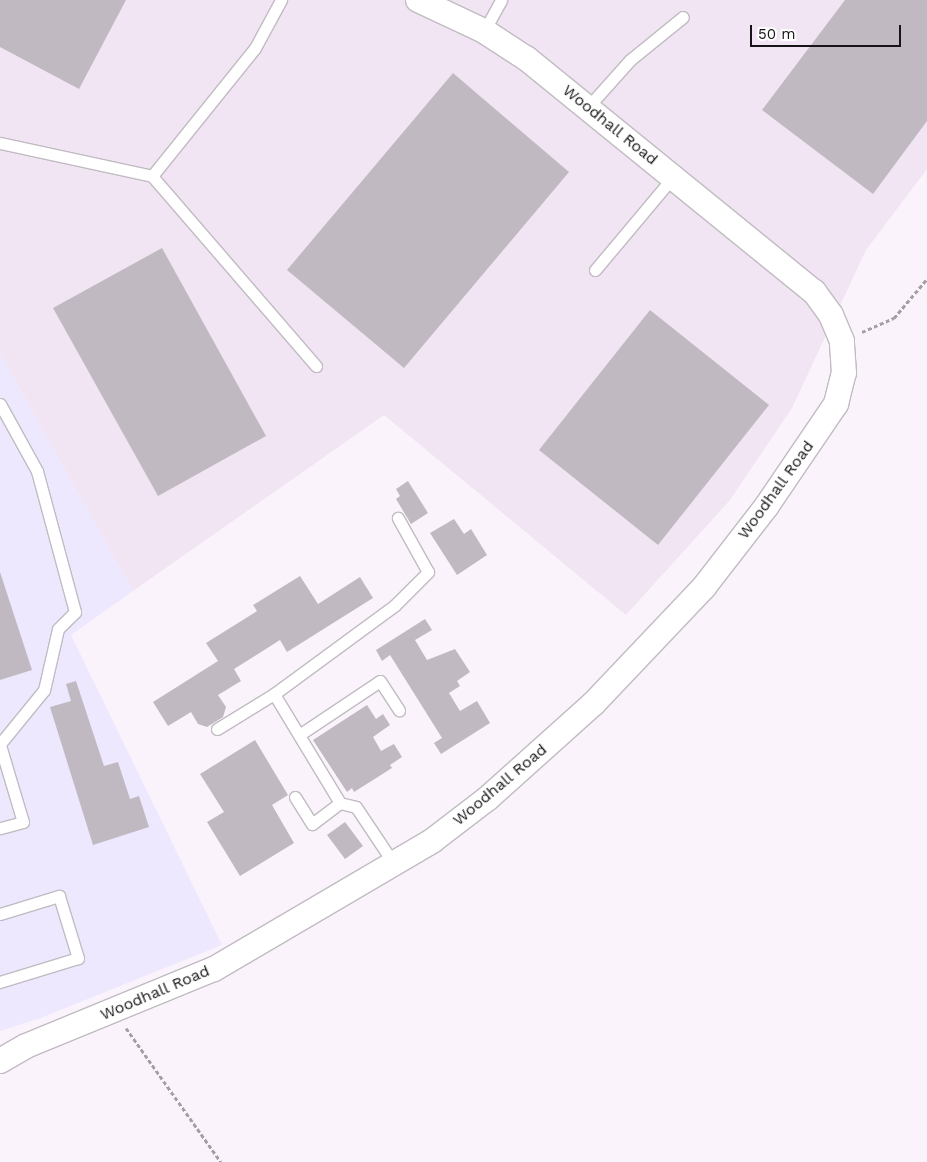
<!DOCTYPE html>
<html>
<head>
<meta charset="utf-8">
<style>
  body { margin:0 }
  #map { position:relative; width:927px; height:1162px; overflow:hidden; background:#faf3fb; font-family:"Work Sans",sans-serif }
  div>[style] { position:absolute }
  .commercial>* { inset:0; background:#ede8fe }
  .built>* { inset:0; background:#f1e5f3 }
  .building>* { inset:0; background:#c0b9c1 }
  .path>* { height:3px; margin-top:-1.5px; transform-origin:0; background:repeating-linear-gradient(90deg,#a39ea4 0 4px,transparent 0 6.5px) }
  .roads { filter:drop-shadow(1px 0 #c1bbc2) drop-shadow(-1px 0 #c1bbc2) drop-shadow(0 1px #c1bbc2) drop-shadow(0 -1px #c1bbc2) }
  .service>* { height:11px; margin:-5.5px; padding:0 5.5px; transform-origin:5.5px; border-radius:5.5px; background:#fff }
  .minor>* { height:24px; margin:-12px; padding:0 12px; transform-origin:12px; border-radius:12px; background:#fff }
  span { translate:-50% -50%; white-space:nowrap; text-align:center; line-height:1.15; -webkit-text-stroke:4px #fff; paint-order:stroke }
  .street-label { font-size:16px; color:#161417 }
  .scale { position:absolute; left:750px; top:25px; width:151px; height:22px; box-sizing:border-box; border:2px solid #161417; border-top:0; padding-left:6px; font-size:15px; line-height:18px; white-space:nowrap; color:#161417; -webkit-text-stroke:4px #fff; paint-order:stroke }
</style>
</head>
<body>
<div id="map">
  <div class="commercial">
    <div style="clip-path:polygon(0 353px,133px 591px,71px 635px,222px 945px,38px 1019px,0 1031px)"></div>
  </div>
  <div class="built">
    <div style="clip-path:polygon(0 0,927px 0,927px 169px,866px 250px,792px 408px,730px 500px,626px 615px,384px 415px,133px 591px,0 353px)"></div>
  </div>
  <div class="building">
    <div style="clip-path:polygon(0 0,126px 0,79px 89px,0 47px)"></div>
    <div style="clip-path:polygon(845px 0,927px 0,927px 121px,873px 194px,762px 110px)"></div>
    <div style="clip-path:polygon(453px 73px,569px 172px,404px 368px,287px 270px)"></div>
    <div style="clip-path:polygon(162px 248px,266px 436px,158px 496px,53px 308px)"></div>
    <div style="clip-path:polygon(650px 310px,769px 405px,658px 545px,539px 450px)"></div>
    <div style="clip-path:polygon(408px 481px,428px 513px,411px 524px,396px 499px,400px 496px,396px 489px)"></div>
    <div style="clip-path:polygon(454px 519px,464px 534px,471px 529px,487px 555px,457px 575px,430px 533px)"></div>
    <div style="clip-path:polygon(0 572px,32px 670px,0 680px)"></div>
    <div style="clip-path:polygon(300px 576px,318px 604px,360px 577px,373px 598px,287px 652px,280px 640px,234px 669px,241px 681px,218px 695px,226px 707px,223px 717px,207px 727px,198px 724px,191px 712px,168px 726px,153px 702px,218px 661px,206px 643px,257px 611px,253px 605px)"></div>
    <div style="clip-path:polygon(425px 619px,432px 630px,415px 640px,427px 660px,455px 649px,470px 672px,457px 681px,460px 686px,449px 693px,460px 711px,477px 701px,490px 723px,441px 754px,434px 743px,442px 738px,390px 655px,382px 661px,376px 650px)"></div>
    <div style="clip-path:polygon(76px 681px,104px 766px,118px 762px,130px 799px,139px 796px,149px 827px,93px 845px,50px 707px,71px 701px,66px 684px)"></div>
    <div style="clip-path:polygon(367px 705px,376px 719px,383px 714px,390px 725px,373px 737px,381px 751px,394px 744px,402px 757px,390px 765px,392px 768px,354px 792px,352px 788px,347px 792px,313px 740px)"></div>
    <div style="clip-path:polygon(255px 740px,288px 795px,272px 805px,294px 843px,240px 876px,207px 822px,224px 812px,200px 774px)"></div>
    <div style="clip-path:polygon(345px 822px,363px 846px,345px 859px,327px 835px)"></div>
  </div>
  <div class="path">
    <div style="left:862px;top:332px;width:35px;rotate:-24deg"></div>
    <div style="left:894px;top:318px;width:51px;rotate:-49.8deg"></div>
    <div style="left:126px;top:1028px;width:164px;rotate:54.7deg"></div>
  </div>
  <div class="roads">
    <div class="service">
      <div style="left:484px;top:31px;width:35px;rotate:-61deg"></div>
      <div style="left:588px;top:107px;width:63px;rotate:-48.2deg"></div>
      <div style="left:630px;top:60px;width:68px;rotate:-39.1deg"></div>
      <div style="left:0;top:143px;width:156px;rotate:12.2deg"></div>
      <div style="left:152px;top:176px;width:164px;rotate:-51.2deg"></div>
      <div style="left:255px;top:48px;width:55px;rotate:-61.6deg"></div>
      <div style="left:152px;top:176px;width:251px;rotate:49.2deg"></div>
      <div style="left:595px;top:270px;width:121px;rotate:-50deg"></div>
      <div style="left:0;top:404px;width:77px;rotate:61.1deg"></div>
      <div style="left:37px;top:471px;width:146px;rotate:74.9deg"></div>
      <div style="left:75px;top:612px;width:24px;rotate:135deg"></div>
      <div style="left:58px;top:629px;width:63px;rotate:102.9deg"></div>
      <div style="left:44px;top:690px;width:70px;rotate:129.2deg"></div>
      <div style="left:274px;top:694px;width:127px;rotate:58.8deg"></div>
      <div style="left:340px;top:803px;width:16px;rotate:14deg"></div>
      <div style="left:356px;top:807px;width:69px;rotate:56.3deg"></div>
      <div style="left:217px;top:729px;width:67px;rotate:-31.6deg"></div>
      <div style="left:274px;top:694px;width:150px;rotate:-36.3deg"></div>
      <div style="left:395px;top:605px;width:47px;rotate:-45deg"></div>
      <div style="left:428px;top:572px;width:62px;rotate:-119.1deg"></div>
      <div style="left:299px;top:735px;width:97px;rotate:-33.7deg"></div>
      <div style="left:380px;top:681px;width:35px;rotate:57deg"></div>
      <div style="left:0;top:745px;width:80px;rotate:73.4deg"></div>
      <div style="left:23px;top:822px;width:24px;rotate:165deg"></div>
      <div style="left:295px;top:797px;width:32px;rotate:58deg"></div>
      <div style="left:312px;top:824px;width:35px;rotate:-37deg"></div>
      <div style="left:0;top:914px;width:62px;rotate:-17deg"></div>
      <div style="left:59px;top:896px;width:65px;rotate:73deg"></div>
      <div style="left:78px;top:958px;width:82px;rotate:162.9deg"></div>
    </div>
    <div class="minor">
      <div style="left:0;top:1061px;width:30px;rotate:-30deg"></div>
      <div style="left:26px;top:1046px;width:203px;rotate:-22.3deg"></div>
      <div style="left:214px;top:969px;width:253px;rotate:-30.4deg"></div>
      <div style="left:432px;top:841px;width:69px;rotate:-37.4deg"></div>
      <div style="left:487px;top:799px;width:144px;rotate:-41.9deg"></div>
      <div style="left:594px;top:703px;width:160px;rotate:-46.5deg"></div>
      <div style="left:704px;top:587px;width:101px;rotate:-52.2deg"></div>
      <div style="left:766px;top:507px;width:125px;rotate:-55.8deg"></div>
      <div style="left:836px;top:404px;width:32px;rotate:-76deg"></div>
      <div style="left:844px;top:373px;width:32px;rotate:-94deg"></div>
      <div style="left:842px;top:341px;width:28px;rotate:-113deg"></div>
      <div style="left:831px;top:315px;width:29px;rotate:-126deg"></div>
      <div style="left:814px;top:292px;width:370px;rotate:-140.9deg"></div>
      <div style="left:527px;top:59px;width:51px;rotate:-146.9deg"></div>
      <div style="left:484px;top:31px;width:73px;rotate:-154.8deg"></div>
    </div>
  </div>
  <div class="street-label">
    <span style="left:610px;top:125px;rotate:39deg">Woodhall Road</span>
    <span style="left:776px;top:490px;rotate:-54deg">Woodhall Road</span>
    <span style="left:500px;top:785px;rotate:-40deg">Woodhall Road</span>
    <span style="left:155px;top:993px;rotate:-23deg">Woodhall Road</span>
  </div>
  <div class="scale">50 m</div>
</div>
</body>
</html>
